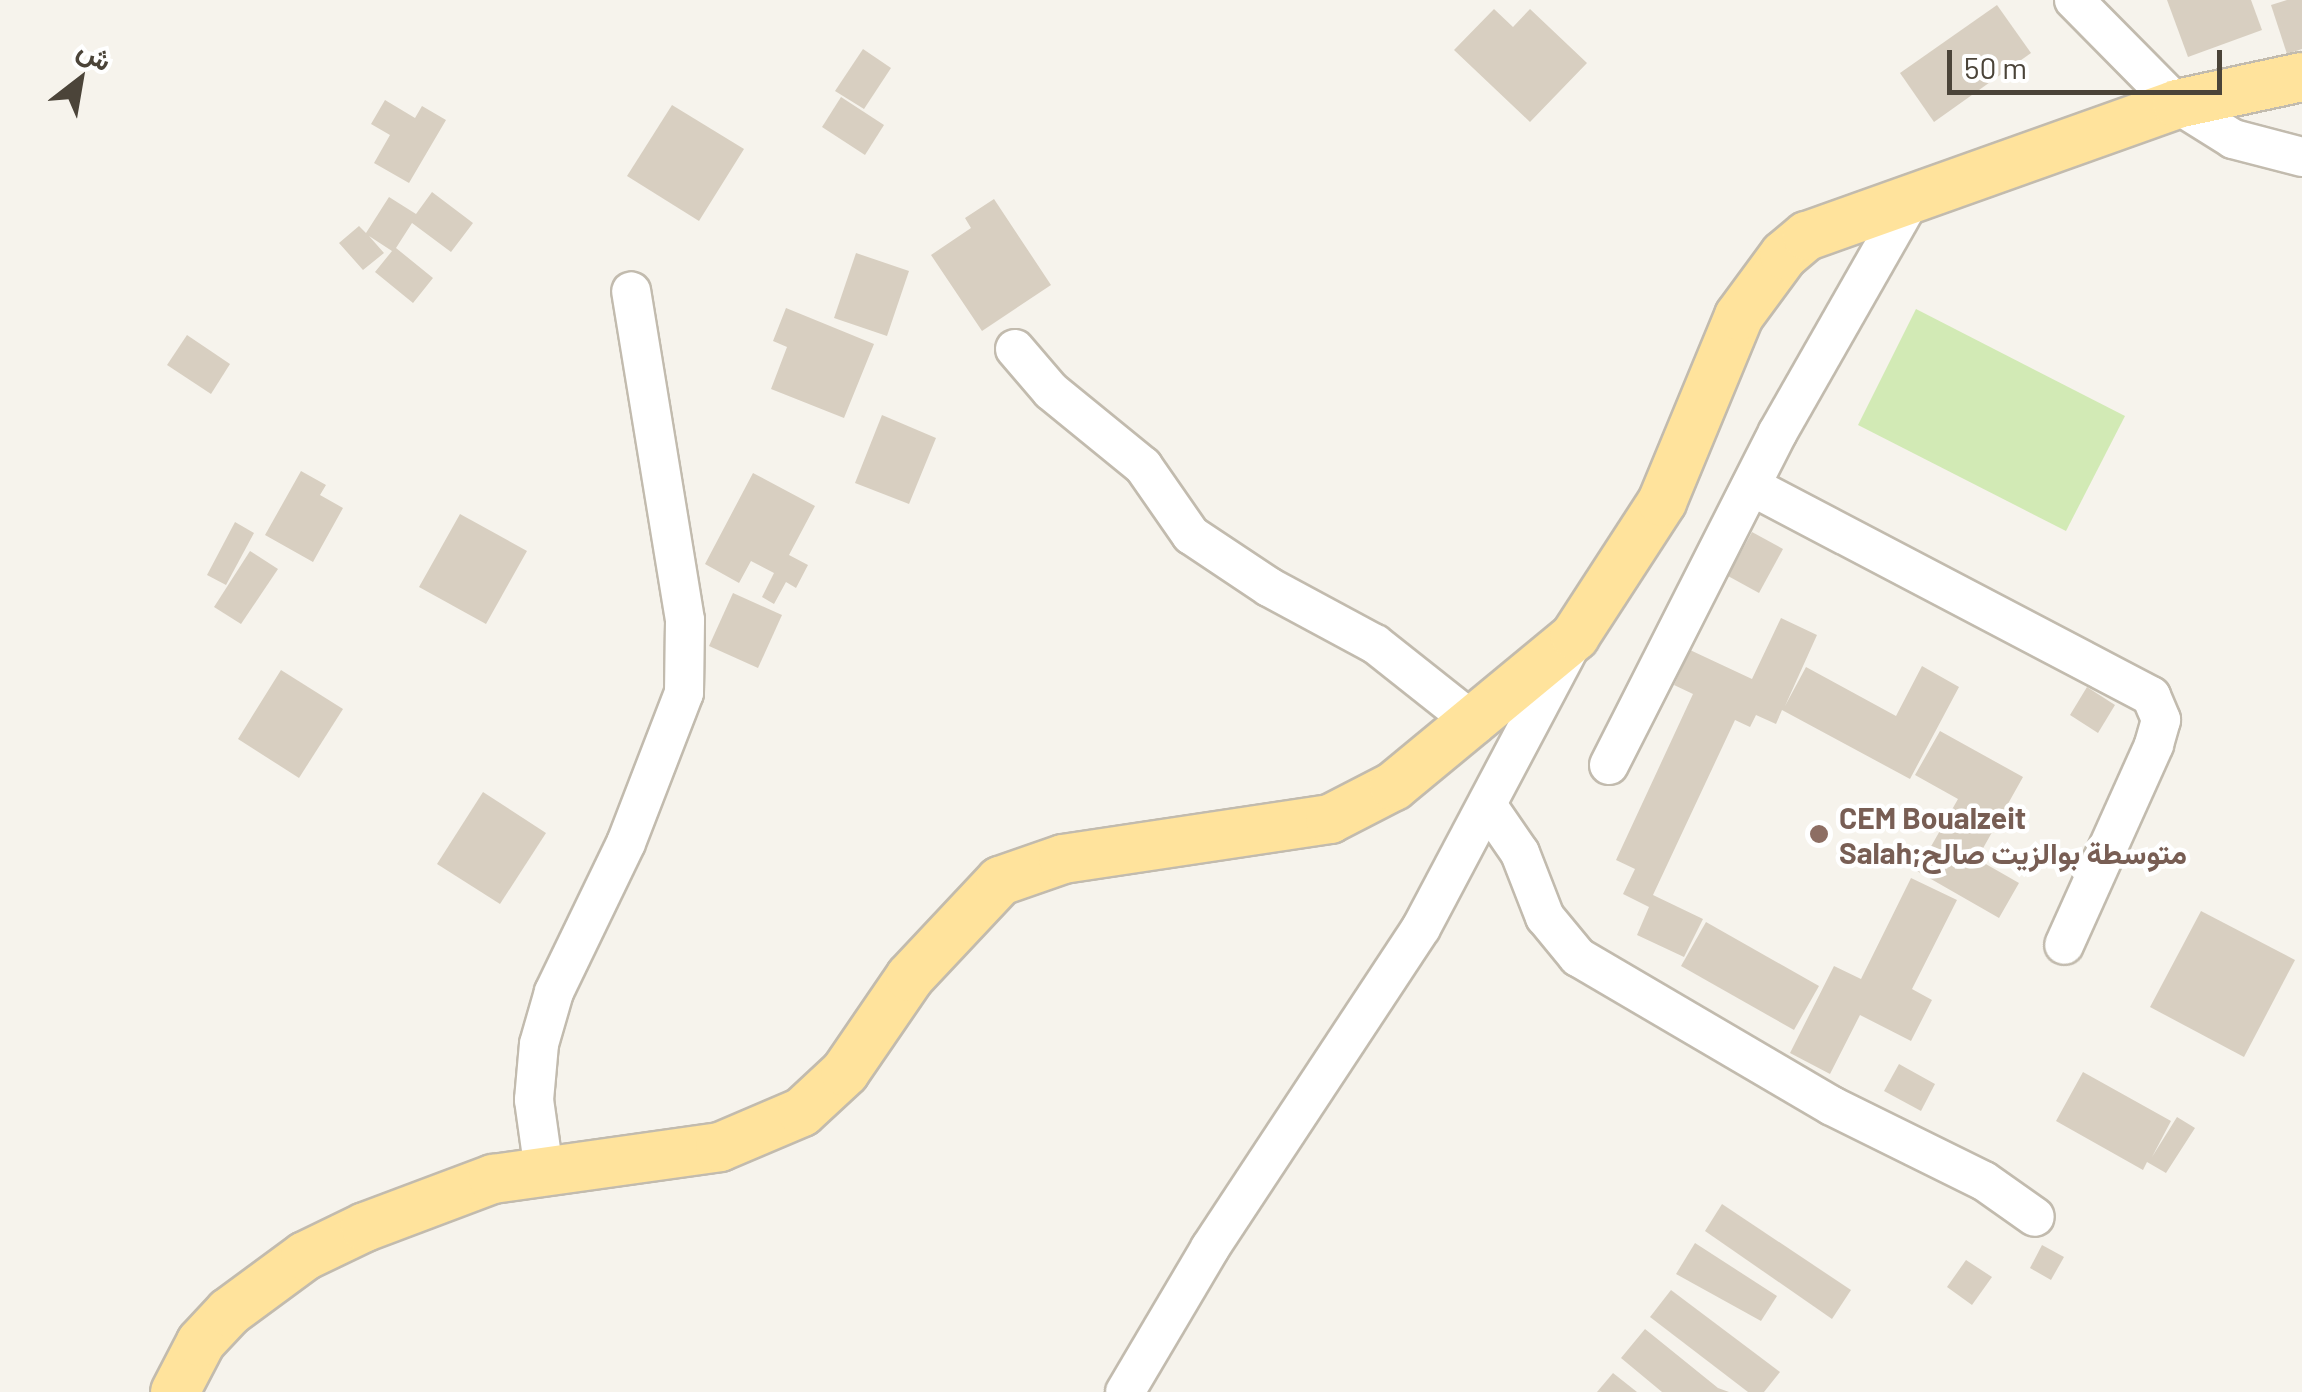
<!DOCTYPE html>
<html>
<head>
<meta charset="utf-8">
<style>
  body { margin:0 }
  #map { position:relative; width:2302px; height:1392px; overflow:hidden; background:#f6f3ec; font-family:Barlow,Vazirmatn,sans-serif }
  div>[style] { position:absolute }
  .green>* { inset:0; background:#d2eab5 }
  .building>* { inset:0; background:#d8cfc1 }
  .roads { filter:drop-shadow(2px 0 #c2bbae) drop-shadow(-2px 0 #c2bbae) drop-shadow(0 2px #c2bbae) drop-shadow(0 -2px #c2bbae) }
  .minor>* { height:38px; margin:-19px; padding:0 19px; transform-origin:19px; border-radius:19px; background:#fff }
  .major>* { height:48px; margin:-24px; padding:0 24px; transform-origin:24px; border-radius:24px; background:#ffe39c }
  .dots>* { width:28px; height:28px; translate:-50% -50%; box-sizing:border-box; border:5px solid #fff; border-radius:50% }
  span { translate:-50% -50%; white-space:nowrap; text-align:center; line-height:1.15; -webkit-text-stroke:9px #fff; paint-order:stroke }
  .education-label { font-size:30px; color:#785e54; font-weight:700 }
  .left { translate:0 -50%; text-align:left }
  .north { position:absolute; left:30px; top:30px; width:100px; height:100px; -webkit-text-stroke:8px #fff; paint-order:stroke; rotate:31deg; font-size:28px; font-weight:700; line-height:40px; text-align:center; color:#4b4439 }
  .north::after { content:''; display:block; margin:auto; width:35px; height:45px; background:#4b4439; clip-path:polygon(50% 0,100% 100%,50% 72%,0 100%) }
  .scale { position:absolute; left:1947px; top:50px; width:275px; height:45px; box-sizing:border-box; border:5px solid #4b4439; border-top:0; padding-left:12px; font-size:30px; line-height:35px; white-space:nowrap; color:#4b4439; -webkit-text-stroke:8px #fff; paint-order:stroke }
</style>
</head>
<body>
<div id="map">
  <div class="green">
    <div style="clip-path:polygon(1916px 309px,2125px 416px,2066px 531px,1858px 425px)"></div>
  </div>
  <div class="building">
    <div style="clip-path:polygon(2167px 0,2251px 0,2262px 30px,2188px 57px)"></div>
    <div style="clip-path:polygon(2287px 0,2302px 0,2302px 49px,2287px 54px,2271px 5px)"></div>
    <div style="clip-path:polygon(1997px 5px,2031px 53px,1934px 122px,1900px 73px)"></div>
    <div style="clip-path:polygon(1494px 9px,1513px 27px,1530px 9px,1587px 63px,1530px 122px,1454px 50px)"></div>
    <div style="clip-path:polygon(863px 49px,891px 68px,864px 109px,835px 91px)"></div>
    <div style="clip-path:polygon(841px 97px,884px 125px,865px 155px,822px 127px)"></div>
    <div style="clip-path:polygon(385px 100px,415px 118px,422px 106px,446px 120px,409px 183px,374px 163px,390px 135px,371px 124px)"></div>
    <div style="clip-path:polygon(672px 105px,744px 149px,699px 221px,627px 176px)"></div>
    <div style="clip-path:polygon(432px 192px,473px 223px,451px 252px,412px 223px,396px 248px,433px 278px,413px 303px,375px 272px,392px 251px,369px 236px,384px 253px,363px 270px,339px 243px,359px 226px,366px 233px,389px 197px,416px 214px)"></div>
    <div style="clip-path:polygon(994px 199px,1051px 285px,982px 331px,931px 255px,971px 228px,965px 218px)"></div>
    <div style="clip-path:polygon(856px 253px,909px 271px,887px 336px,834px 318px)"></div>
    <div style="clip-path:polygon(786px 308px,874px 344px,844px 418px,771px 389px,787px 347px,773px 341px)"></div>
    <div style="clip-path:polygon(187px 335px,230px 364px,211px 394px,167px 365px)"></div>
    <div style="clip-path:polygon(882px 415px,936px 438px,909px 504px,855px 483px)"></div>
    <div style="clip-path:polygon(301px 471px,326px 485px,320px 495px,343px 508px,313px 562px,265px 535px)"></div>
    <div style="clip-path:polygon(753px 473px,815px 506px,789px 555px,808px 565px,796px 588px,786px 582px,774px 604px,762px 597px,774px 573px,751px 561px,739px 583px,705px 564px)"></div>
    <div style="clip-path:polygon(460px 514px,527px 551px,486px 624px,419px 587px)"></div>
    <div style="clip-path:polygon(235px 522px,254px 533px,226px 585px,207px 575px)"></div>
    <div style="clip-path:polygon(1752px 532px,1783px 549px,1759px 593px,1728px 576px)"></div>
    <div style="clip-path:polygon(250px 551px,278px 569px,241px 624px,214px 607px)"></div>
    <div style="clip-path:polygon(733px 593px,782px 615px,758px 668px,709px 646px)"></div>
    <div style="clip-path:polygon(1781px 618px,1817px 635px,1785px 706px,1806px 667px,1896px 716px,1922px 666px,1959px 687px,1910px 779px,1782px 710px,1776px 724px,1756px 715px,1750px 727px,1735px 720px,1653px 895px,1703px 919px,1684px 957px,1637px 935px,1649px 907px,1623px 894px,1635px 869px,1616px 860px,1693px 694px,1674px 685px,1690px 650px,1752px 679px)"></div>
    <div style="clip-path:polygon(281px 670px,343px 709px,299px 778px,238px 739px)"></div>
    <div style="clip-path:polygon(2087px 687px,2115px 705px,2098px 733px,2070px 715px)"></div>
    <div style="clip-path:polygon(1940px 731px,2023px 777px,1977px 859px,2019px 883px,1999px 918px,1917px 871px,1958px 799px,1915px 775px)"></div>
    <div style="clip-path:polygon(483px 792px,546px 833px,500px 904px,437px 864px)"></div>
    <div style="clip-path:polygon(1911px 878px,1957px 900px,1912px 989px,1932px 1000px,1911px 1041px,1860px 1015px,1830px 1074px,1790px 1053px,1834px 966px,1861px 979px)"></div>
    <div style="clip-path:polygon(2201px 911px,2295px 960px,2244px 1057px,2150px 1007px)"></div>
    <div style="clip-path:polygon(1706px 922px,1819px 986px,1794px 1030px,1681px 966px)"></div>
    <div style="clip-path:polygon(1899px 1064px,1935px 1084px,1921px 1111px,1884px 1091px)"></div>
    <div style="clip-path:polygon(2083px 1072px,2171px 1121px,2152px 1157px,2177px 1117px,2195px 1128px,2166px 1173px,2147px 1162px,2143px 1170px,2056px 1121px)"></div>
    <div style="clip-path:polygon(1722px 1204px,1851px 1290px,1832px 1319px,1705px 1231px)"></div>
    <div style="clip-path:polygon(1695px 1243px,1777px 1296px,1761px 1321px,1676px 1274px)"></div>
    <div style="clip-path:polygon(2042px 1245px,2064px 1257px,2051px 1280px,2030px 1268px)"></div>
    <div style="clip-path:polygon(1966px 1260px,1992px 1277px,1972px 1305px,1947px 1287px)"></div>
    <div style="clip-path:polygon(1671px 1290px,1780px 1372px,1764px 1392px,1748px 1392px,1650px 1317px)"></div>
    <div style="clip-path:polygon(1645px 1329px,1718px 1388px,1729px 1392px,1662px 1392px,1621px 1358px)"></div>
    <div style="clip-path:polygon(1613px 1373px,1637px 1392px,1597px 1392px)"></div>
  </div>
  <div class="roads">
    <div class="minor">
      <div style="left:2074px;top:0;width:146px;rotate:45.3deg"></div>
      <div style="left:2177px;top:104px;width:66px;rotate:32deg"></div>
      <div style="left:2233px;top:139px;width:71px;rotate:14.6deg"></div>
      <div style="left:1015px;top:349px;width:55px;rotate:49.4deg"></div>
      <div style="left:1051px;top:391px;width:119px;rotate:39.2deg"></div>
      <div style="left:1143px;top:466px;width:84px;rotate:55.2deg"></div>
      <div style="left:1191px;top:535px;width:94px;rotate:33.7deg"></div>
      <div style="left:1269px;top:587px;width:120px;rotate:28.3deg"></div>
      <div style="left:1375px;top:644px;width:129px;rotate:38.4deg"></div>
      <div style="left:1751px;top:486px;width:452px;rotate:27.7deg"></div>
      <div style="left:2151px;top:696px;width:26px;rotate:67deg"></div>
      <div style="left:2161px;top:720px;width:26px;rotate:106deg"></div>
      <div style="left:2154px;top:745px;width:219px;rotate:114.2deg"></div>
      <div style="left:1609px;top:765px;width:373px;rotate:-63.1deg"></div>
      <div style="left:1778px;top:432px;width:268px;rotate:-60.3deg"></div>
      <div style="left:1487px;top:805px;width:58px;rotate:55.5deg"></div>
      <div style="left:1520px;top:853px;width:69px;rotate:68.7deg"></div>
      <div style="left:1545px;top:917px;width:52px;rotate:50.5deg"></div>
      <div style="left:1578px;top:957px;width:294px;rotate:30.4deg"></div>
      <div style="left:1832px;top:1106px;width:169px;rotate:26.3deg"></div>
      <div style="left:1984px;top:1181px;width:62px;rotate:35.2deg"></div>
      <div style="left:544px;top:1171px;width:72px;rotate:-98deg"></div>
      <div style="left:534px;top:1100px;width:56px;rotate:-84.9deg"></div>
      <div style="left:539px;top:1044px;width:54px;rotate:-73.9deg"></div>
      <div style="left:554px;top:992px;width:165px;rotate:-64.2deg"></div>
      <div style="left:626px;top:843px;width:161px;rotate:-68.9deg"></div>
      <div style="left:684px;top:693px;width:73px;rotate:-89.2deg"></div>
      <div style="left:685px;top:620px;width:333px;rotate:-99.3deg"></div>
      <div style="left:1125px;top:1392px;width:167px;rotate:-59.4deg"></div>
      <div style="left:1210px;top:1248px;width:383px;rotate:-56.6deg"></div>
      <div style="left:1421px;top:928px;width:318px;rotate:-62.1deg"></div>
    </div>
    <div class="major">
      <div style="left:175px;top:1392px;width:56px;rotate:-62.5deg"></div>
      <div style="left:201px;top:1342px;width:41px;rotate:-47deg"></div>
      <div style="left:229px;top:1312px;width:94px;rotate:-36.4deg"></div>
      <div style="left:305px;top:1256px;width:67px;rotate:-25.8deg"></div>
      <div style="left:365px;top:1227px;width:137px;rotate:-20.6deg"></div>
      <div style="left:493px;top:1179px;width:229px;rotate:-8deg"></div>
      <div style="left:720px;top:1147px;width:89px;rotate:-23.1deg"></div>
      <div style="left:802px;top:1112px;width:59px;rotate:-42.9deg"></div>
      <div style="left:845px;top:1072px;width:115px;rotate:-55.6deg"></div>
      <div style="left:910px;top:977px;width:132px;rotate:-46.8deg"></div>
      <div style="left:1000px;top:881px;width:67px;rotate:-19.2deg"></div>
      <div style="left:1063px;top:859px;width:270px;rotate:-8.5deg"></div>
      <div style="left:1330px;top:819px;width:72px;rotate:-27.3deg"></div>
      <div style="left:1394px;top:786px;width:235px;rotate:-39.6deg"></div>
      <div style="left:1575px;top:636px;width:160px;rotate:-57deg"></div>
      <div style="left:1662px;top:502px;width:201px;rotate:-67.5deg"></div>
      <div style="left:1739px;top:316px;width:76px;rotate:-53.6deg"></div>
      <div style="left:1784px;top:255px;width:30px;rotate:-40deg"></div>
      <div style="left:1807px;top:236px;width:393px;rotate:-19.6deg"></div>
      <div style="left:2177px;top:104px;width:128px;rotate:-12.2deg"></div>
    </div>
  </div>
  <div class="dots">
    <div style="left:1819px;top:834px;background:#8d6e63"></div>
  </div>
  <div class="education-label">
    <span class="left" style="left:1839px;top:834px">CEM Boualzeit<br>Salah;متوسطة بوالزيت صالح</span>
  </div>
  <div class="north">ش</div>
  <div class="scale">50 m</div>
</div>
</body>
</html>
